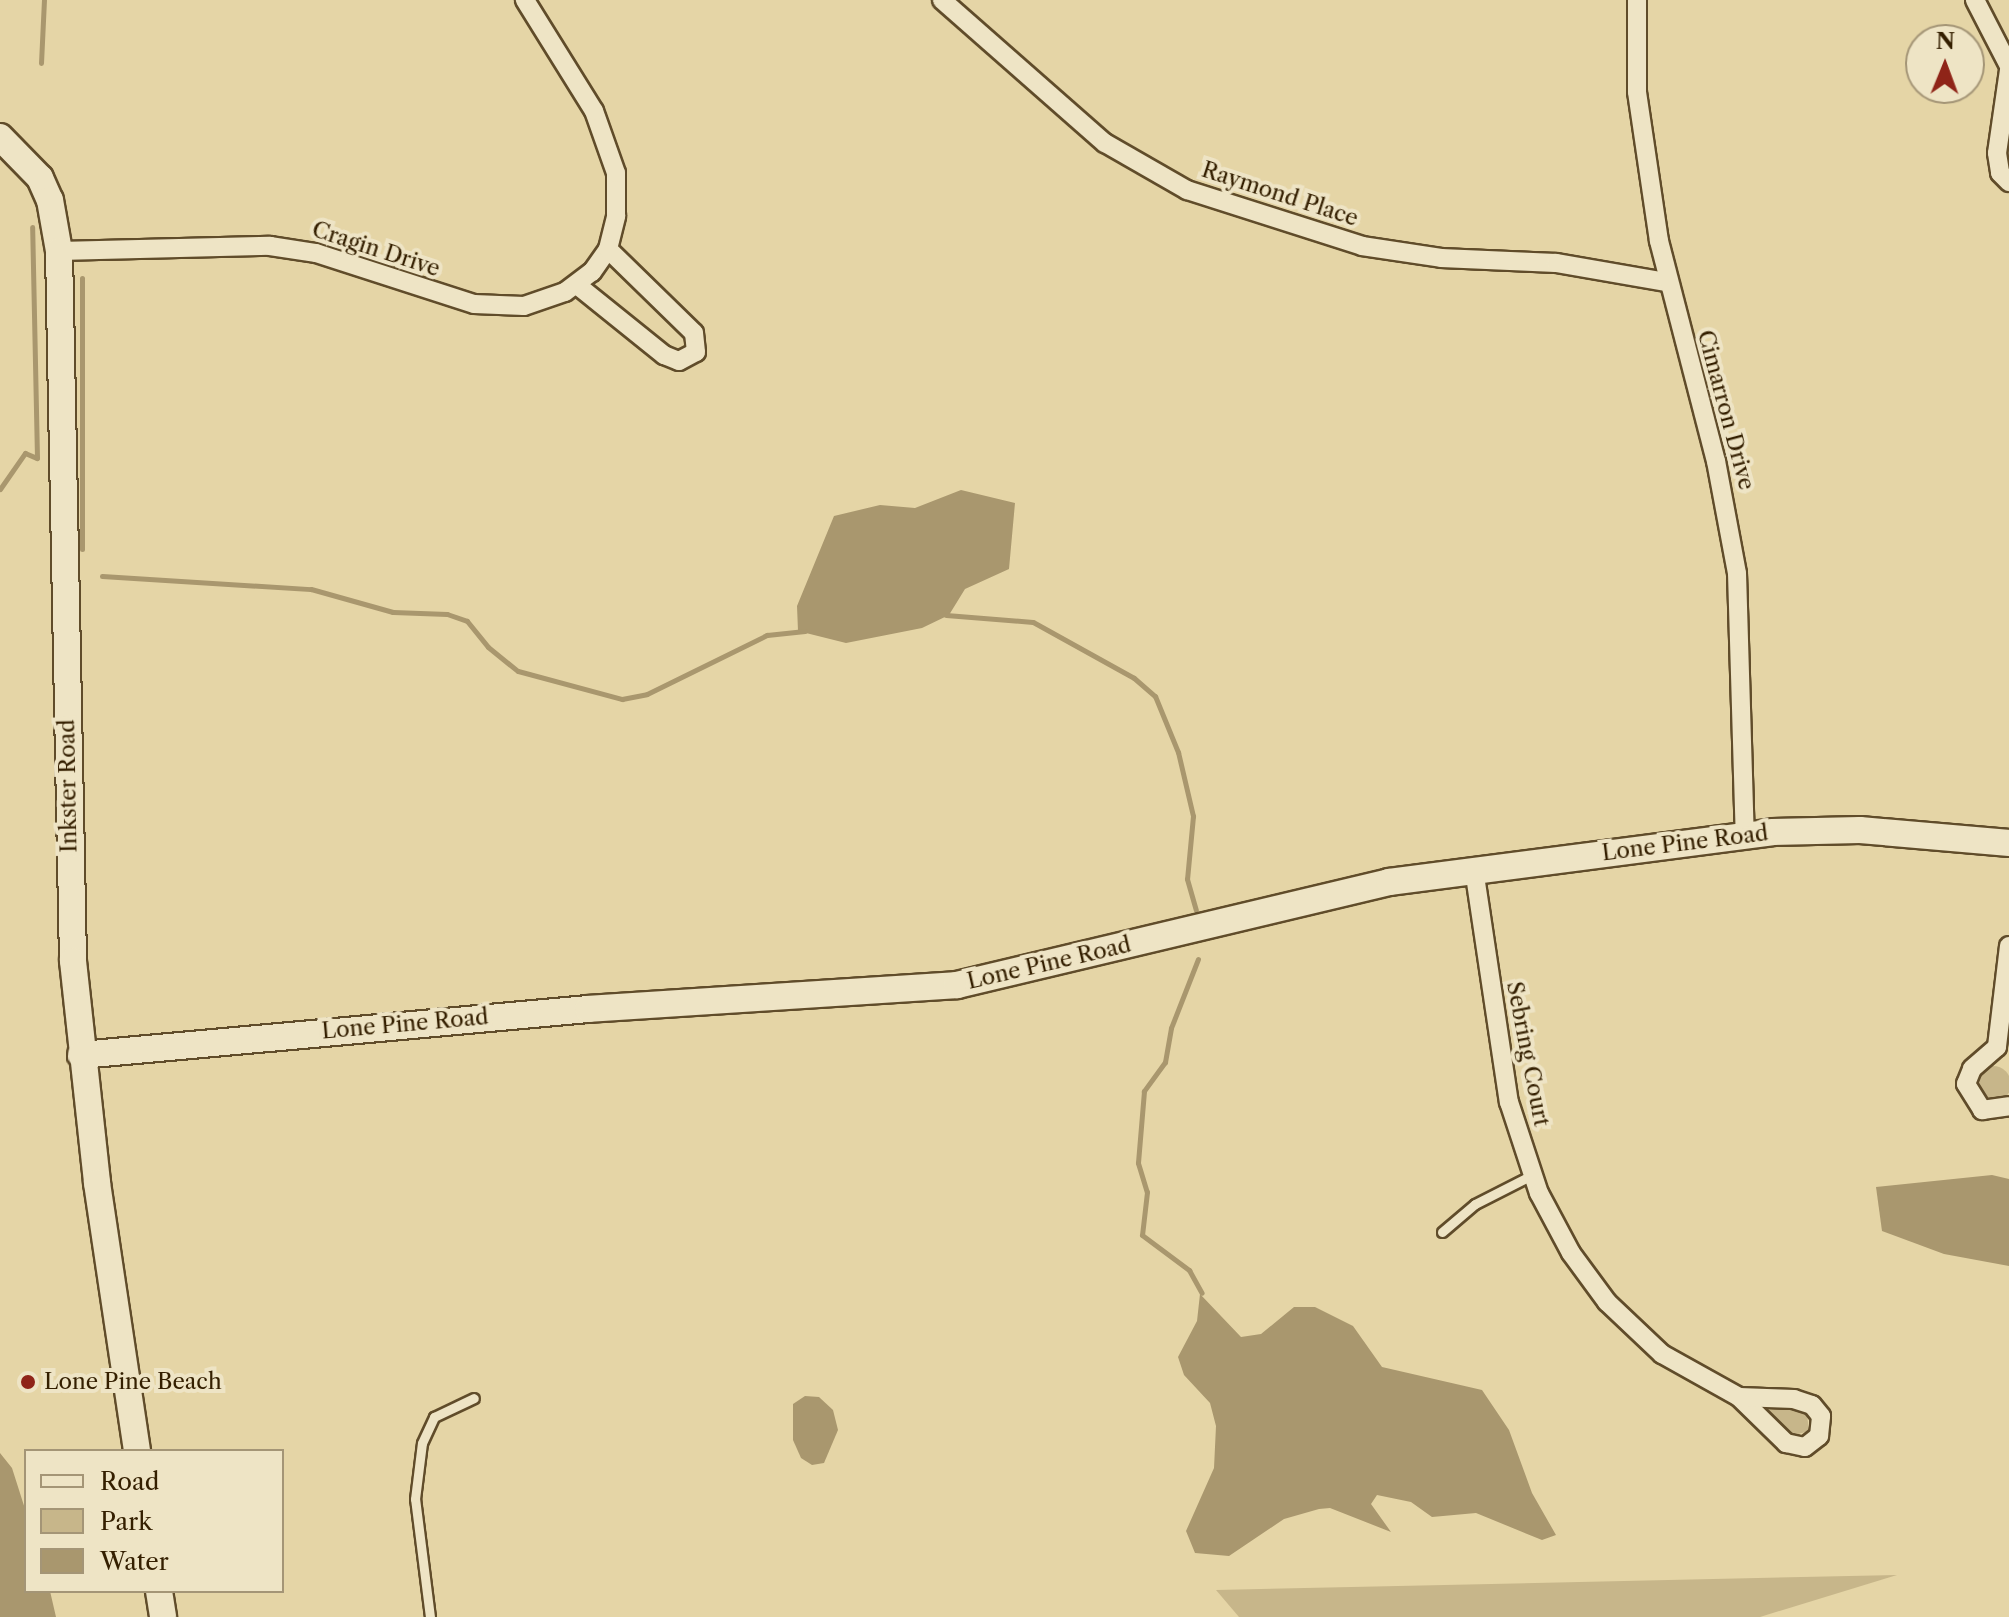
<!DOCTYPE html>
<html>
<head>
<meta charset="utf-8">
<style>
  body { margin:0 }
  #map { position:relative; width:2009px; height:1617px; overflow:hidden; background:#e5d5a6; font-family:"Libre Caslon Text",serif }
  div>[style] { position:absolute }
  .green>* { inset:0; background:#c7b68a }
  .round { border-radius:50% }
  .water>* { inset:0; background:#a9976e }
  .stream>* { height:5px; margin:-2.5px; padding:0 2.5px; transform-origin:2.5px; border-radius:2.5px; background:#a9976e }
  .roads { filter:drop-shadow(2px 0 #604c2a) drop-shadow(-2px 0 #604c2a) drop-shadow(0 2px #604c2a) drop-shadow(0 -2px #604c2a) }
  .lane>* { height:9px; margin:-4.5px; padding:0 4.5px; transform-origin:4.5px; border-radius:4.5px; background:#eee4c5 }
  .street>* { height:18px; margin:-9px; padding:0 9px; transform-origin:9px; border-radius:9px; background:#eee4c5 }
  .secondary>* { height:26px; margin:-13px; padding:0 13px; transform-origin:13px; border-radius:13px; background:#eee4c5 }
  .dots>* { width:22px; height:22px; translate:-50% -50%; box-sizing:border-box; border:4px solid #eee4c5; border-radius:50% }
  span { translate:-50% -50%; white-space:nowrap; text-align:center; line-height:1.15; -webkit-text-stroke:8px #eee4c5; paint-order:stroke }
  .street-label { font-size:22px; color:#341f00 }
  .poi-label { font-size:22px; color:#341f00 }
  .left { translate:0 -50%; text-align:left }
  .legend { position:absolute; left:24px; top:1449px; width:260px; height:144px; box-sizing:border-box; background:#eee4c5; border:2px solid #a49576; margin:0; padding:10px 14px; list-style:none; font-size:24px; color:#341f00 }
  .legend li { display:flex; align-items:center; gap:16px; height:40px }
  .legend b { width:40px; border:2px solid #a49576 }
  .north { position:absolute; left:1905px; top:24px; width:80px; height:80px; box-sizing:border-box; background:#eee4c5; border:2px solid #a49576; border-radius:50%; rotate:1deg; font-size:22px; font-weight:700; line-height:32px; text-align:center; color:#341f00 }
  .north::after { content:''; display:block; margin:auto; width:28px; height:36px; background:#8f2418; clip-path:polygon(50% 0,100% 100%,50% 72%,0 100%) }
</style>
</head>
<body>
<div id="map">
  <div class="green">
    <div class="round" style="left:1975px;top:1066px;width:36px;height:36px"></div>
    <div style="clip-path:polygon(1783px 1406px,1807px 1414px,1809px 1431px,1791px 1436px,1767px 1411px,1767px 1406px)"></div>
    <div style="clip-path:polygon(1897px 1575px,1760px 1617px,1239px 1617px,1216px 1590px)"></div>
  </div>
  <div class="water">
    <div style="clip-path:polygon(961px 490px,1015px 503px,1009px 569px,965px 589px,949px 615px,922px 628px,846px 643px,798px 631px,797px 606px,834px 516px,880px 505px,915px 508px)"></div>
    <div style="clip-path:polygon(1992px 1175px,2009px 1179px,2009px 1266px,1944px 1254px,1882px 1231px,1876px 1187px)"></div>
    <div style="clip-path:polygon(1200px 1294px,1241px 1337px,1261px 1334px,1294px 1307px,1315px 1307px,1353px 1326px,1382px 1367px,1482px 1390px,1509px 1430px,1532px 1493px,1556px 1535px,1542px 1540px,1476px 1513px,1432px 1517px,1411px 1502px,1377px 1495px,1371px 1504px,1391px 1532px,1330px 1508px,1319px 1509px,1284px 1519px,1229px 1556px,1195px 1553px,1186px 1531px,1214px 1468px,1216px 1426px,1210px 1403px,1184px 1375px,1178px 1357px,1197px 1321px)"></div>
    <div style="clip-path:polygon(805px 1396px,819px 1397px,833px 1410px,838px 1430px,824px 1463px,812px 1465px,801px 1458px,793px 1440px,793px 1404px)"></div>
    <div style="clip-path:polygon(0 1453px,12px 1468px,26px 1512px,26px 1591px,50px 1591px,56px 1617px,0 1617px)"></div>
  </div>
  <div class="stream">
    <div style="left:41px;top:63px;width:63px;rotate:-87.3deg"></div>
    <div style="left:82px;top:278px;width:271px;rotate:90deg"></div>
    <div style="left:0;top:489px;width:44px;rotate:-55.2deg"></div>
    <div style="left:25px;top:453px;width:13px;rotate:23deg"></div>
    <div style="left:37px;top:458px;width:231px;rotate:-91.2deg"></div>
    <div style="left:102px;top:576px;width:209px;rotate:3.6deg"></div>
    <div style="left:311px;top:589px;width:85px;rotate:15.7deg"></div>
    <div style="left:393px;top:612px;width:54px;rotate:2.1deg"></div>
    <div style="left:447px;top:614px;width:21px;rotate:19deg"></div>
    <div style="left:467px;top:621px;width:33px;rotate:51deg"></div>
    <div style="left:488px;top:647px;width:38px;rotate:39deg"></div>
    <div style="left:518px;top:671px;width:108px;rotate:15.1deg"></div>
    <div style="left:622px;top:699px;width:25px;rotate:-11deg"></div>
    <div style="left:647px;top:694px;width:134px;rotate:-26.2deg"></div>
    <div style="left:767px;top:635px;width:38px;rotate:-6deg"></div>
    <div style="left:946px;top:615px;width:87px;rotate:4.6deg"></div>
    <div style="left:1033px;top:622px;width:115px;rotate:29deg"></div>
    <div style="left:1134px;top:678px;width:28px;rotate:41deg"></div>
    <div style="left:1155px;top:696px;width:61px;rotate:67.7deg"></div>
    <div style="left:1178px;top:752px;width:66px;rotate:76.8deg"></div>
    <div style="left:1193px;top:816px;width:63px;rotate:95.4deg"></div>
    <div style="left:1187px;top:879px;width:32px;rotate:74deg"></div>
    <div style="left:1198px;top:959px;width:74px;rotate:111.4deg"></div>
    <div style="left:1171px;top:1028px;width:35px;rotate:100deg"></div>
    <div style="left:1165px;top:1062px;width:36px;rotate:126deg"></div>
    <div style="left:1144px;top:1091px;width:72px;rotate:94.8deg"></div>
    <div style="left:1138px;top:1163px;width:30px;rotate:73deg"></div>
    <div style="left:1147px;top:1192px;width:43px;rotate:96.6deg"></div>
    <div style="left:1142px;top:1235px;width:59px;rotate:36.7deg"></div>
    <div style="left:1189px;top:1270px;width:26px;rotate:61deg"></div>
  </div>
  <div class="roads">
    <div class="lane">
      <div style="left:1442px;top:1232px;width:43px;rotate:-40.3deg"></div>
      <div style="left:1475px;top:1204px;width:64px;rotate:-27deg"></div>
      <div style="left:430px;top:1617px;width:119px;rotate:-97.2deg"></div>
      <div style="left:415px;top:1499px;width:56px;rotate:-82.9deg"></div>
      <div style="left:422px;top:1443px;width:29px;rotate:-65deg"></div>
      <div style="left:434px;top:1417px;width:44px;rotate:-25.4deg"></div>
    </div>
    <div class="street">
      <div style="left:942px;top:0;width:217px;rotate:41.3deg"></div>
      <div style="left:1105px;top:143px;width:95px;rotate:29.8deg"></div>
      <div style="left:1187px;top:190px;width:184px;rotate:17.7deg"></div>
      <div style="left:1362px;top:246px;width:80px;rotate:8.6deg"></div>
      <div style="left:1441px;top:258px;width:115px;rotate:2.5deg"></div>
      <div style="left:1556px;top:263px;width:112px;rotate:9.8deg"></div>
      <div style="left:1637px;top:0;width:92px;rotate:90deg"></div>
      <div style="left:1637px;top:92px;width:151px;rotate:81.6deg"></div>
      <div style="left:1659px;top:241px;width:227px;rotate:75.5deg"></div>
      <div style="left:1716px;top:461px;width:114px;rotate:79.4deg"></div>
      <div style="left:1737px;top:573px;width:263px;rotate:88.3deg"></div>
      <div style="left:1975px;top:0;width:74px;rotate:62.7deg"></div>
      <div style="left:2009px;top:70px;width:84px;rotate:98.2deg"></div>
      <div style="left:1997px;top:153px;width:20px;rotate:81deg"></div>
      <div style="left:2000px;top:173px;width:13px;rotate:45deg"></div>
      <div style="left:59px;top:251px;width:211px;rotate:-1.4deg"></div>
      <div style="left:270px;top:246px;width:47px;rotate:8.7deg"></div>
      <div style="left:316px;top:253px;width:166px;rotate:17.9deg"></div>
      <div style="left:474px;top:304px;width:50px;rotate:2.3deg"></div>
      <div style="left:524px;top:306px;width:43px;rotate:-18.9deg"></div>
      <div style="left:565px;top:292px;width:34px;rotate:-37deg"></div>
      <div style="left:592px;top:272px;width:28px;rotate:-55deg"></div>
      <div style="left:608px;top:249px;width:34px;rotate:-76deg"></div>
      <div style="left:616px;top:216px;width:43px;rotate:-90deg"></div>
      <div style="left:616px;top:173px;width:66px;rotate:-109.5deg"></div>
      <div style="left:594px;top:111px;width:131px;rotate:-121.9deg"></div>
      <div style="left:577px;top:285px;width:112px;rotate:38.8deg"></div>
      <div style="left:664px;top:355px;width:16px;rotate:22deg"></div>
      <div style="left:679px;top:361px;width:19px;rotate:-28deg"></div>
      <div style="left:696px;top:352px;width:19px;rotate:-96deg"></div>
      <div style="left:694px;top:333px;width:120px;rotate:-135.7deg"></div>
      <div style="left:1474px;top:869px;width:236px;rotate:81.5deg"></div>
      <div style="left:1509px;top:1102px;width:96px;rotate:71.8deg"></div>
      <div style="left:1539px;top:1193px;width:68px;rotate:61.9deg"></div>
      <div style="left:1571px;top:1253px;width:61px;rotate:53.7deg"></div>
      <div style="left:1607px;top:1302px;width:76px;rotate:43.4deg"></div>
      <div style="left:1662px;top:1354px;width:88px;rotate:29.2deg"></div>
      <div style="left:1739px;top:1397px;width:66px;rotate:44.4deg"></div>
      <div style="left:1786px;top:1443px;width:19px;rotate:12deg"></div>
      <div style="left:1805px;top:1447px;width:18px;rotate:-38deg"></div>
      <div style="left:1819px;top:1436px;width:20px;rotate:-84deg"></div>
      <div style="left:1821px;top:1416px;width:14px;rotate:-129deg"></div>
      <div style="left:1812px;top:1405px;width:19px;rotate:-162deg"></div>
      <div style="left:1794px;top:1399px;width:55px;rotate:-177.9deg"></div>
      <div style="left:2009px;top:946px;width:102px;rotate:96.8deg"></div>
      <div style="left:1997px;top:1047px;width:33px;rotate:139deg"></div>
      <div style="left:1972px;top:1069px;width:16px;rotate:112deg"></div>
      <div style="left:1966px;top:1084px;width:31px;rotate:58deg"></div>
      <div style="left:1982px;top:1110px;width:27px;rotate:-8deg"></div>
    </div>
    <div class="secondary">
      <div style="left:0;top:137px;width:57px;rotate:45.7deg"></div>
      <div style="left:40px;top:178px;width:24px;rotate:66deg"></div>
      <div style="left:50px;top:200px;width:52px;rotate:80deg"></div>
      <div style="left:59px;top:251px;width:710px;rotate:88.87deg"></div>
      <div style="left:73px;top:961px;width:223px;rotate:83.8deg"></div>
      <div style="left:97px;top:1183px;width:271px;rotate:81.5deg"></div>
      <div style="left:81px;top:1055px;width:509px;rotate:-5.18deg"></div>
      <div style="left:588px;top:1009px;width:370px;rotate:-3.7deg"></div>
      <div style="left:957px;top:985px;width:444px;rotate:-13.4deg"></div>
      <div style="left:1389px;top:882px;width:386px;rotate:-7.4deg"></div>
      <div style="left:1772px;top:832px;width:88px;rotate:-1.3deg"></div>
      <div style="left:1860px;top:830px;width:150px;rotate:5deg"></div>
      <div style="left:159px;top:1591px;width:26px;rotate:81deg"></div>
    </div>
  </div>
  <div class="dots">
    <div style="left:28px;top:1382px;background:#8f2418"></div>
  </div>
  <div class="street-label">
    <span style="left:1280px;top:194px;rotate:18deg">Raymond Place</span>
    <span style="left:376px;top:249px;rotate:18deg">Cragin Drive</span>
    <span style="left:1726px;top:410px;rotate:75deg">Cimarron Drive</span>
    <span style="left:68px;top:786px;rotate:-91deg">Inkster Road</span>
    <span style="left:1685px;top:843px;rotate:-7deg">Lone Pine Road</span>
    <span style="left:1049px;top:963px;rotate:-13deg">Lone Pine Road</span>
    <span style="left:405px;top:1024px;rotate:-5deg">Lone Pine Road</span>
    <span style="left:1528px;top:1054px;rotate:79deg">Sebring Court</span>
  </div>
  <div class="poi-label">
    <span class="left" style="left:44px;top:1382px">Lone Pine Beach</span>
  </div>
  <ul class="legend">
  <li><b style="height:10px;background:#eee4c5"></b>Road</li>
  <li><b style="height:22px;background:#c7b68a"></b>Park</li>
  <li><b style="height:22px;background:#a9976e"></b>Water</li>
  </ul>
  <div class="north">N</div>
</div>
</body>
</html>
